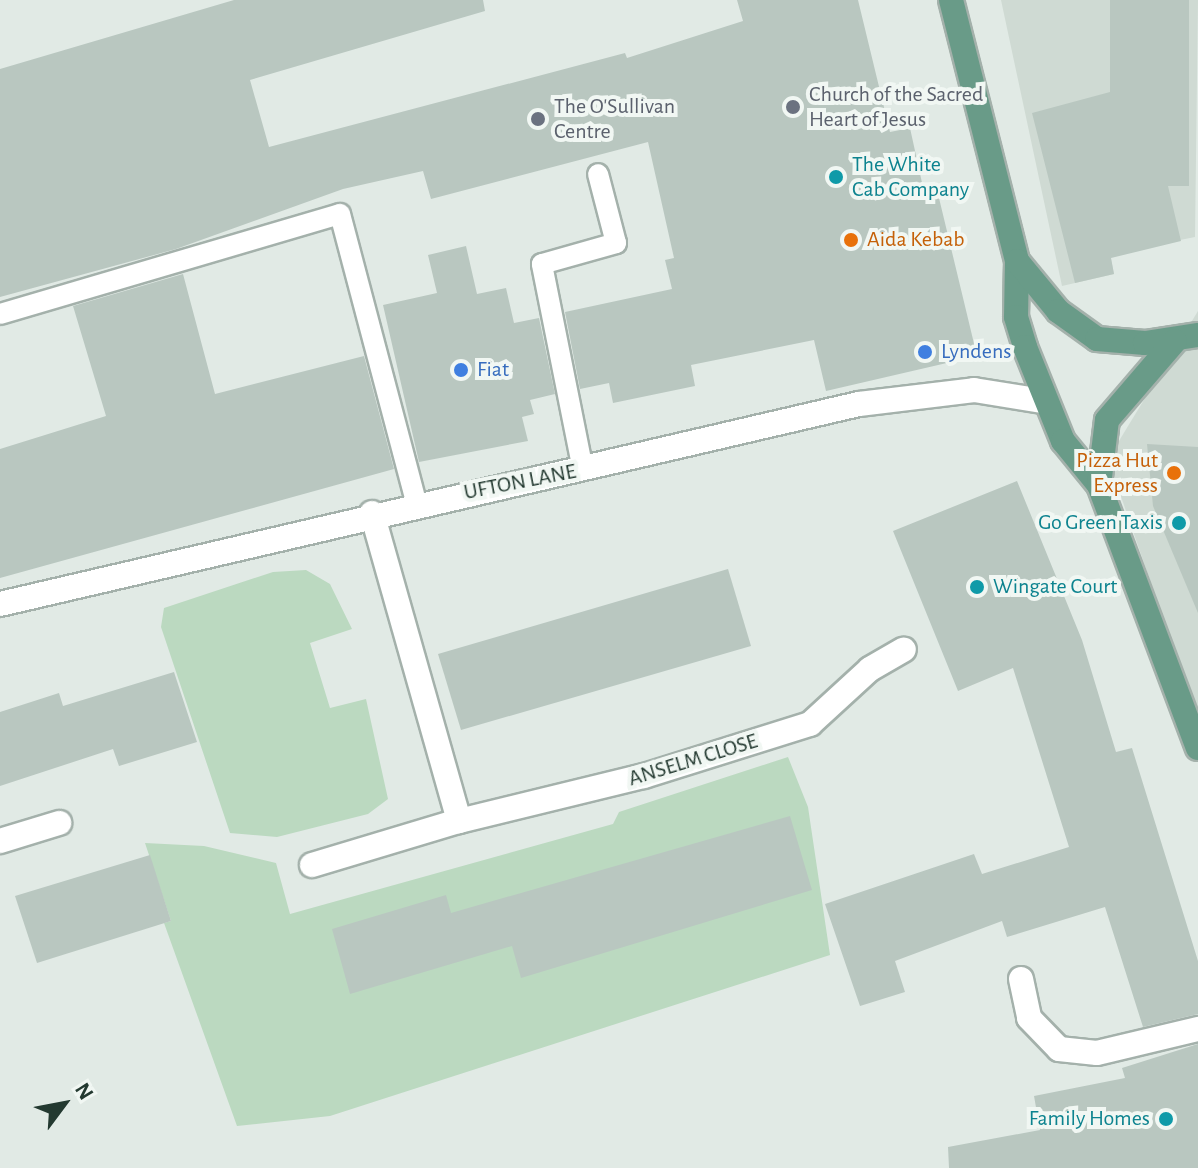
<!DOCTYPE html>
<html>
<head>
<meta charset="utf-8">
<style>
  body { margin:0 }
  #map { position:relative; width:1198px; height:1168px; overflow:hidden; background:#e1eae5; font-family:"Alegreya Sans",sans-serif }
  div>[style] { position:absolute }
  .built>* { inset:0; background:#cfdad3 }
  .green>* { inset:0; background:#bbd9c0 }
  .building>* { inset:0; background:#b9c7c0 }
  .roads { filter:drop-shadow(2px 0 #a4b1ab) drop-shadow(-2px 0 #a4b1ab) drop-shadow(0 2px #a4b1ab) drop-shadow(0 -2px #a4b1ab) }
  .service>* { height:20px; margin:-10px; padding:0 10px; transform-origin:10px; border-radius:10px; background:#fff }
  .minor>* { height:24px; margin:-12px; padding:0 12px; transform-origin:12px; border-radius:12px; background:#fff }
  .primary>* { height:24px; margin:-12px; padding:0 12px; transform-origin:12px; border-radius:12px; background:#699b88 }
  .dots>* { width:22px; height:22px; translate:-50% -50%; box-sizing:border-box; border:4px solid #f1f7f3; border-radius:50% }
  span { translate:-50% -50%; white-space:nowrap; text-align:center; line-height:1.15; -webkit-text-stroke:8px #f1f7f3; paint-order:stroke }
  .worship-label { font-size:22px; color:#5b616d }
  .left { translate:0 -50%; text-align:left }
  .culture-label { font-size:22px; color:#0d838f }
  .right { translate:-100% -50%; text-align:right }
  .food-label { font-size:22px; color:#c56008 }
  .shop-label { font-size:22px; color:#366cbe }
  .street-label { font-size:22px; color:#233930 }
  .north { position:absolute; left:24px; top:1064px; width:80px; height:80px; -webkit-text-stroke:6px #f1f7f3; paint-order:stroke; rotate:58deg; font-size:22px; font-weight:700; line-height:32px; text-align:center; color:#233930 }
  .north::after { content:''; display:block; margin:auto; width:28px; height:36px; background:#233930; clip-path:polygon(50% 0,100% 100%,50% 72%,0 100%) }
</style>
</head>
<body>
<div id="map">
  <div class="built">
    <div style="clip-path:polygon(1001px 0,1198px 0,1195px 237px,1110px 254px,1114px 274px,1062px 286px)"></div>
    <div style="clip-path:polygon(1198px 311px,1198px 719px,1108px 459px)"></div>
  </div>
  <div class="green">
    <div style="clip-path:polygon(306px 570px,330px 584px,352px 629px,310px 643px,330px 708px,366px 699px,388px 799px,368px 814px,277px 837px,230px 833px,161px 627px,164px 608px,273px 572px)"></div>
    <div style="clip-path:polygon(788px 757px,808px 807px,830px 955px,330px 1116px,237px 1126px,164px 923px,171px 921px,145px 843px,204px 846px,276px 863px,290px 914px,613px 824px,619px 812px)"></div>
  </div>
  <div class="building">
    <div style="clip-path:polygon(234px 0,483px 0,485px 11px,250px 80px,269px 147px,625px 53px,627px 58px,743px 21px,737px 0,858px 0,890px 132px,910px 128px,926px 201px,939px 198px,977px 356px,826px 391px,814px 340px,691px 365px,695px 386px,613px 403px,609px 383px,580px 389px,565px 312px,672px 289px,665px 260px,674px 258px,648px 142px,431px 199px,423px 171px,343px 189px,176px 249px,0 297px,0 69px)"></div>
    <div style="clip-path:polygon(1110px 0,1189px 0,1189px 186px,1168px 186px,1181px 241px,1111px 258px,1114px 274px,1075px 283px,1032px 113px,1110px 92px)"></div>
    <div style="clip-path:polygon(466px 246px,477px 294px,506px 288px,514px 323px,539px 318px,555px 394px,530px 400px,534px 414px,522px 417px,528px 441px,419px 462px,383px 305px,437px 293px,428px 255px)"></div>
    <div style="clip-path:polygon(183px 274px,215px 394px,364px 356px,394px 469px,0 578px,0 449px,106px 416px,73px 306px)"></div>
    <div style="clip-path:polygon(1147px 444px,1198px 447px,1198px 613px,1153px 506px)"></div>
    <div style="clip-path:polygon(1017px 481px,1082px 640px,1116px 752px,1132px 748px,1198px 961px,1198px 1014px,1143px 1027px,1105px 907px,1007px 937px,1002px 921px,895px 961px,905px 992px,860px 1006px,825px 904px,974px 854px,982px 874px,1069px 847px,1013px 668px,958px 691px,893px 531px)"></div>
    <div style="clip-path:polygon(728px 569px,751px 646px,461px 730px,438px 654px)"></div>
    <div style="clip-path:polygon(174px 672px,197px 742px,119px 766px,113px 749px,0 786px,0 712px,59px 693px,63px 706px)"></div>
    <div style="clip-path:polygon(790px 816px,812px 890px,521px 978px,512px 946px,350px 994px,332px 929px,446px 895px,451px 913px)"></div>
    <div style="clip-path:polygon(150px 855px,171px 921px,37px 963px,15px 896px)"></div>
    <div style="clip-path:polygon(1198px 1044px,1198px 1168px,949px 1168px,948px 1147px,1040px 1130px,1034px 1096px,1125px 1078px,1122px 1068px)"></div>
  </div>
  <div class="roads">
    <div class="service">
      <div style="left:0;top:314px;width:354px;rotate:-16.4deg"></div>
      <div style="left:340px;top:214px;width:298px;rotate:75.2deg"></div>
      <div style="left:583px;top:470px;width:210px;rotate:-101.3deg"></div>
      <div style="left:542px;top:264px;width:77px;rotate:-15.8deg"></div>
      <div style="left:616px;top:243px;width:71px;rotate:-104.6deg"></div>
    </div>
    <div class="minor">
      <div style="left:372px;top:513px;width:320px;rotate:74.2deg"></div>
      <div style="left:459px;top:821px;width:190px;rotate:-13.7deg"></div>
      <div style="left:644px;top:776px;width:174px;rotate:-17.4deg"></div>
      <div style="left:810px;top:724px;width:81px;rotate:-42.5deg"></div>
      <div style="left:870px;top:669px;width:39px;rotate:-30deg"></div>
      <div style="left:0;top:604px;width:882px;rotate:-13.11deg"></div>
      <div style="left:859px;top:404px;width:116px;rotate:-6.9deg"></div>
      <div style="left:974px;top:390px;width:70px;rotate:9.1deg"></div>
      <div style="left:0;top:841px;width:62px;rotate:-17deg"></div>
      <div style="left:312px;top:865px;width:153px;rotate:-16.7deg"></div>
      <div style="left:1021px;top:979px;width:40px;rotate:78deg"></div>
      <div style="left:1029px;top:1018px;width:43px;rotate:45.9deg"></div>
      <div style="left:1059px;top:1049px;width:38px;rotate:6deg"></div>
      <div style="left:1097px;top:1053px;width:104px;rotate:-13.4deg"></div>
    </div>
    <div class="primary">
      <div style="left:951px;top:0;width:269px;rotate:75.8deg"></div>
      <div style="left:1017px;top:261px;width:56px;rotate:91deg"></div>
      <div style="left:1016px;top:317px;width:31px;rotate:73deg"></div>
      <div style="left:1025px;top:347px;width:101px;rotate:68deg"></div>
      <div style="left:1063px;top:441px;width:57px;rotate:50.7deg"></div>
      <div style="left:1099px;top:485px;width:281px;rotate:69.4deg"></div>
      <div style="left:1017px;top:261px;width:65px;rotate:50.6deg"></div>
      <div style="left:1058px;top:311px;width:48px;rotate:35.7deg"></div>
      <div style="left:1097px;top:339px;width:48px;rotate:4.8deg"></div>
      <div style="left:1145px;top:343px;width:54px;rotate:-8.6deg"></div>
      <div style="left:1099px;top:485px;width:65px;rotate:-83deg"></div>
      <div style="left:1107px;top:420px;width:104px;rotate:-49.3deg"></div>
    </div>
  </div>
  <div class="dots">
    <div style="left:793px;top:107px;background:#6b7280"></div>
    <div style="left:538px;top:119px;background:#6b7280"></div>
    <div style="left:836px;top:177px;background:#0f9aa8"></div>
    <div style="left:851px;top:240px;background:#e8710a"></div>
    <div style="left:925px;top:352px;background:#3f7fe0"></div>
    <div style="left:461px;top:370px;background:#3f7fe0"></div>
    <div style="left:1174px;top:473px;background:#e8710a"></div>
    <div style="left:1179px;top:523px;background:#0f9aa8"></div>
    <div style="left:977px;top:587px;background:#0f9aa8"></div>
    <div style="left:1166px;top:1119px;background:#0f9aa8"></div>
  </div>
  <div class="worship-label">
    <span class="left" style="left:809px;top:107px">Church of the Sacred<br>Heart of Jesus</span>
    <span class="left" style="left:554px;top:119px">The O'Sullivan<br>Centre</span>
  </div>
  <div class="culture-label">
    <span class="left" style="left:852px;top:177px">The White<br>Cab Company</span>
    <span class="right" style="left:1163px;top:523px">Go Green Taxis</span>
    <span class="left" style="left:993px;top:587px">Wingate Court</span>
    <span class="right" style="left:1150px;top:1119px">Family Homes</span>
  </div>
  <div class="food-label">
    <span class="left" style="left:867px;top:240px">Aida Kebab</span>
    <span class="right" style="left:1158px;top:473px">Pizza Hut<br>Express</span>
  </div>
  <div class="shop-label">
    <span class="left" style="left:941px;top:352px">Lyndens</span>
    <span class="left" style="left:477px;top:370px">Fiat</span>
  </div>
  <div class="street-label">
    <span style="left:520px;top:482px;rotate:-11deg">UFTON LANE</span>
    <span style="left:693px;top:760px;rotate:-17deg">ANSELM CLOSE</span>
  </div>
  <div class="north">N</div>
</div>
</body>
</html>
